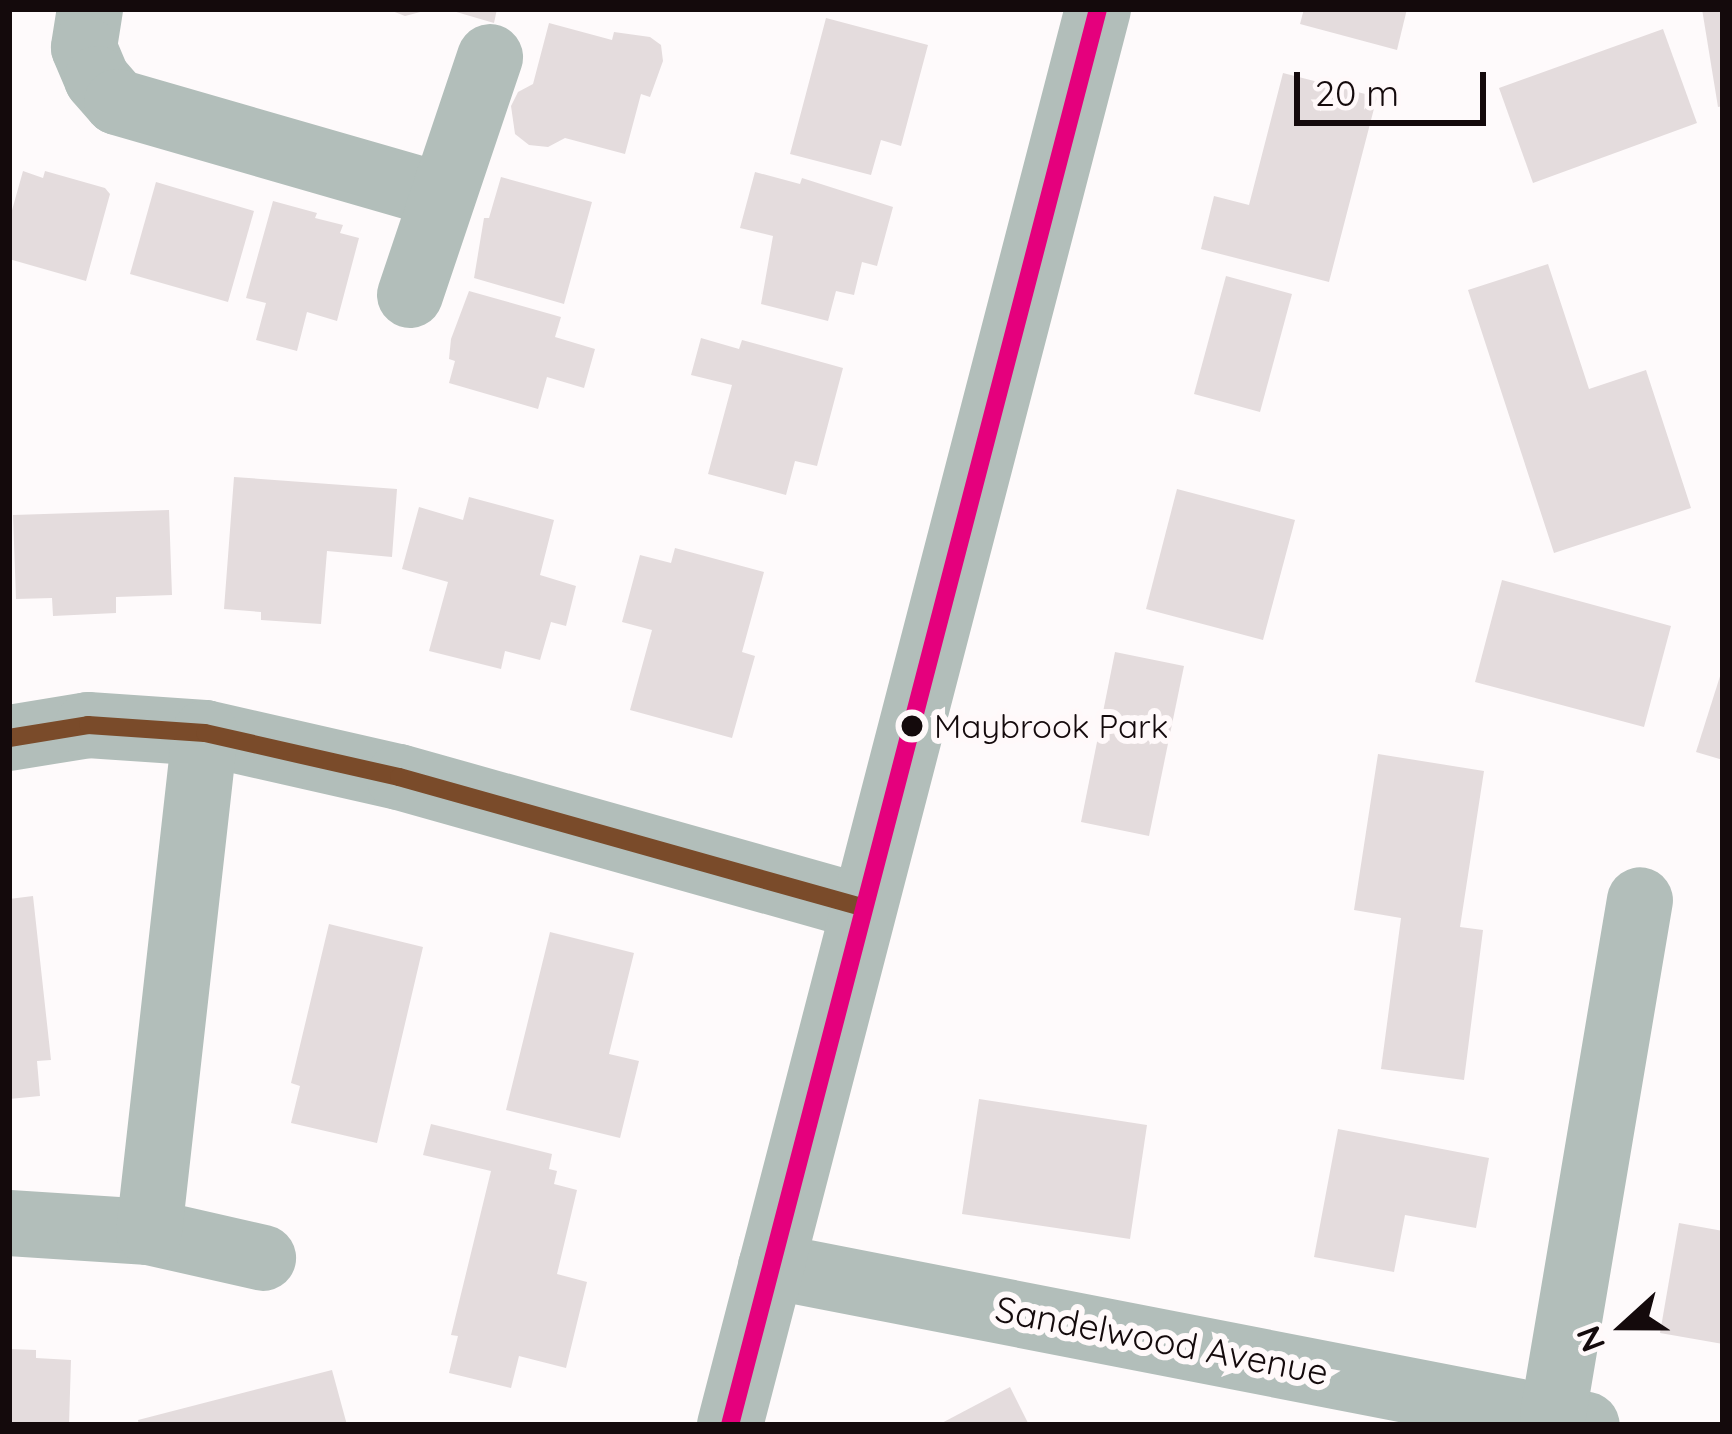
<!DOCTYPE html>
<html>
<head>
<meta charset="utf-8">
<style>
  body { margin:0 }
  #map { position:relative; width:1732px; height:1434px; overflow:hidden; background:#fefafb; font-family:Quicksand,sans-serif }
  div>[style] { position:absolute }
  .building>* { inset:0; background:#e4dcdd }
  .minor>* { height:66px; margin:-33px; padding:0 33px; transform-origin:33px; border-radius:33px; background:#b2beba }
  .bus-1>* { height:18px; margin:-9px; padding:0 9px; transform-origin:9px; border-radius:9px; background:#7a4b2a }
  .bus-2>* { height:18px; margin:-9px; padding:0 9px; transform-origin:9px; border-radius:9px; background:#e5007d }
  .dots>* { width:33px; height:33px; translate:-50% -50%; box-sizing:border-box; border:6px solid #fff9fa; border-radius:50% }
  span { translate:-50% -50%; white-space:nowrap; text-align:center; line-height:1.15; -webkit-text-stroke:12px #fff9fa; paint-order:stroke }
  .bus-label { font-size:33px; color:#140a0c }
  .left { translate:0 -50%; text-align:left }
  .street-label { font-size:36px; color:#140a0c }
  .frame { position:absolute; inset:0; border:12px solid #140a0c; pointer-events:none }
  .north { position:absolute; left:1564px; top:1266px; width:120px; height:120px; -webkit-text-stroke:9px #fff9fa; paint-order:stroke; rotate:249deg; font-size:33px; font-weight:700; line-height:48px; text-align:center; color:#140a0c }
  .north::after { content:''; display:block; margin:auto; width:42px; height:54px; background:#140a0c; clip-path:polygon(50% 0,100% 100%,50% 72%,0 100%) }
  .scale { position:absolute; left:1294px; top:72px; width:192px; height:54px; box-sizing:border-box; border:6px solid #140a0c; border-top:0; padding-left:15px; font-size:36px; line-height:42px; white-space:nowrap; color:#140a0c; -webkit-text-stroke:9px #fff9fa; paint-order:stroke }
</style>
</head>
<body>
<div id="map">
  <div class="building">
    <div style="clip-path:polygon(387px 9px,432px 9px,405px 16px)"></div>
    <div style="clip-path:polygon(446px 9px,497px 9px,494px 23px)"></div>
    <div style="clip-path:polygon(1304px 9px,1407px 9px,1397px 50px,1300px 24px)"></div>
    <div style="clip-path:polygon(1702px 9px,1723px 9px,1723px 106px,1718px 107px)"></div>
    <div style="clip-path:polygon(826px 18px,928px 45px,901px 146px,881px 140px,871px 175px,790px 154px)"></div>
    <div style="clip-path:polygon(549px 23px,612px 40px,614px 32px,650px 37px,661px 45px,663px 61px,650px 97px,641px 94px,625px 154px,565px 138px,548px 147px,529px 145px,515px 134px,511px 106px,518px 92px,533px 84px)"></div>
    <div style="clip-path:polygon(1663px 29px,1697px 123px,1533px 183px,1499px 88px)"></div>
    <div style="clip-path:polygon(1283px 73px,1377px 97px,1329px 282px,1201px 249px,1214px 196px,1249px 205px)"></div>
    <div style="clip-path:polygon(23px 171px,43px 178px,45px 171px,105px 188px,110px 194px,86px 281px,9px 259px,9px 221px)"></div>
    <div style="clip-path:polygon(755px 172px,800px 184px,802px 178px,893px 207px,877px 266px,862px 262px,854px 295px,836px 291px,828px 321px,761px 304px,773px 236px,740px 228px)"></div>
    <div style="clip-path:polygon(501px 177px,592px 202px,564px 304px,474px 278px,484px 218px,489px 218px)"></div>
    <div style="clip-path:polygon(156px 182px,254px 211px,228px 302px,130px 274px)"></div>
    <div style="clip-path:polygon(273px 201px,317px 213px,315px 218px,343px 225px,340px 233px,359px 238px,337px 321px,307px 312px,297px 351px,256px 340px,266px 303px,246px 298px)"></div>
    <div style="clip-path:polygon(1548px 264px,1589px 389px,1646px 370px,1691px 508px,1554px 553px,1468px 290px)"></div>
    <div style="clip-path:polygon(1226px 276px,1292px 294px,1260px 412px,1194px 394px)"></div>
    <div style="clip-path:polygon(469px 291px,561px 317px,555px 337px,595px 349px,584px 388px,547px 377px,538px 409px,449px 383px,455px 361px,449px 359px,451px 339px)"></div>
    <div style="clip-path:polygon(701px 338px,739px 349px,742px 340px,843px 368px,817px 466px,795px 461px,786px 495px,708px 474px,732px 385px,691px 375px)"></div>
    <div style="clip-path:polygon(234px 477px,397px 489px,392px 557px,327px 551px,321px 624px,261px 620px,261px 612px,224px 609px)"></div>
    <div style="clip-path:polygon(1177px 489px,1295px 520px,1263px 640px,1146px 609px)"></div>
    <div style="clip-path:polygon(469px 497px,554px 520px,540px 575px,576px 586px,566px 626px,551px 622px,540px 660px,505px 651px,501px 669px,429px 651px,448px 582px,402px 569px,419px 507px,463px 520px)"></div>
    <div style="clip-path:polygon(169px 510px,172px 595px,116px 597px,116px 613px,53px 616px,52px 598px,16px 599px,13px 515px)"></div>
    <div style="clip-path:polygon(675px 548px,764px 572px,742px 652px,755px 656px,732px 738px,630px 710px,652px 630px,622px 622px,640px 555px,671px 563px)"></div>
    <div style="clip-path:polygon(1502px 580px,1671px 626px,1644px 727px,1475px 682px)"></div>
    <div style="clip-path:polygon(1115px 652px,1184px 666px,1149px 836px,1081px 822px)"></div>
    <div style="clip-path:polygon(1722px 670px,1723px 670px,1723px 760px,1696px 752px)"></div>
    <div style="clip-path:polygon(1378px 754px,1484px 771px,1460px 927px,1483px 930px,1464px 1080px,1381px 1069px,1401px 918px,1354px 910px)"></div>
    <div style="clip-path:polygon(33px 896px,51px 1060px,37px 1061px,40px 1096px,9px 1099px,9px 899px)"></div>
    <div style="clip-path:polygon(329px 924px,423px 947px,377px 1143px,291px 1123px,300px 1086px,291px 1083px)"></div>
    <div style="clip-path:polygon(550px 932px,634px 953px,609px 1054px,639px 1061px,620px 1138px,506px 1110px)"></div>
    <div style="clip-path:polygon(979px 1099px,1147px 1125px,1130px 1239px,962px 1214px)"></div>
    <div style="clip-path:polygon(431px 1124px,552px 1154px,549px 1169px,557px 1171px,554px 1184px,577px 1190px,557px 1274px,587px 1282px,566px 1368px,519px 1356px,511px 1388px,449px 1373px,458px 1336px,451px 1335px,491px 1171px,423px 1155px)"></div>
    <div style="clip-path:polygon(1338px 1129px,1489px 1158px,1476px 1228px,1405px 1215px,1394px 1272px,1314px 1257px)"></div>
    <div style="clip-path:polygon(1679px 1223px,1723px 1231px,1723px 1344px,1660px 1333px)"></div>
    <div style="clip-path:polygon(9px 1349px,36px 1350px,36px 1358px,71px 1360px,69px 1425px,9px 1425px)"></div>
    <div style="clip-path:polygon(332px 1370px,347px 1425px,139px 1425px,138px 1420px)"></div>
    <div style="clip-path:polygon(1010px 1387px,1029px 1425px,938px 1425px)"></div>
  </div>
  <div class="minor">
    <div style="left:90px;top:9px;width:39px;rotate:99deg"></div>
    <div style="left:84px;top:48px;width:34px;rotate:67deg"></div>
    <div style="left:97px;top:79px;width:30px;rotate:49deg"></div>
    <div style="left:117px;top:102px;width:339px;rotate:16.1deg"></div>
    <div style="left:410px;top:295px;width:251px;rotate:-71.4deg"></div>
    <div style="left:9px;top:738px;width:80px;rotate:-9.3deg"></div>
    <div style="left:88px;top:725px;width:117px;rotate:3.9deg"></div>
    <div style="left:205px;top:733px;width:199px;rotate:12.8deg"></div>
    <div style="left:399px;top:777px;width:482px;rotate:15.7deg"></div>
    <div style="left:9px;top:1223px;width:140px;rotate:3.7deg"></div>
    <div style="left:149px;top:1232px;width:117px;rotate:12.8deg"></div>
    <div style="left:149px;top:1232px;width:502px;rotate:-83.6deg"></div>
    <div style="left:771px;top:1266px;width:831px;rotate:11.03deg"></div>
    <div style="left:1553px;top:1415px;width:522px;rotate:-80.41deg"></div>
    <div style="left:730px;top:1425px;width:1463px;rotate:-75.43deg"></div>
  </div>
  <div class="bus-1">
    <div style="left:9px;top:738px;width:80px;rotate:-9.3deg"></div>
    <div style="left:88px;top:725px;width:117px;rotate:3.9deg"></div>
    <div style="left:205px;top:733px;width:199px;rotate:12.8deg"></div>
    <div style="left:399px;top:777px;width:482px;rotate:15.7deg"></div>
  </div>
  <div class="bus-2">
    <div style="left:730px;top:1425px;width:1463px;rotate:-75.43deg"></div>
  </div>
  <div class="dots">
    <div style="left:912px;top:726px;background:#140a0c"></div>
  </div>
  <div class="bus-label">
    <span class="left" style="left:934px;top:726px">Maybrook Park</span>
  </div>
  <div class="street-label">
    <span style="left:1162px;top:1340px;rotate:11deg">Sandelwood Avenue</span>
  </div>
  <div class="frame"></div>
  <div class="north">N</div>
  <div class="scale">20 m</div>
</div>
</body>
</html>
